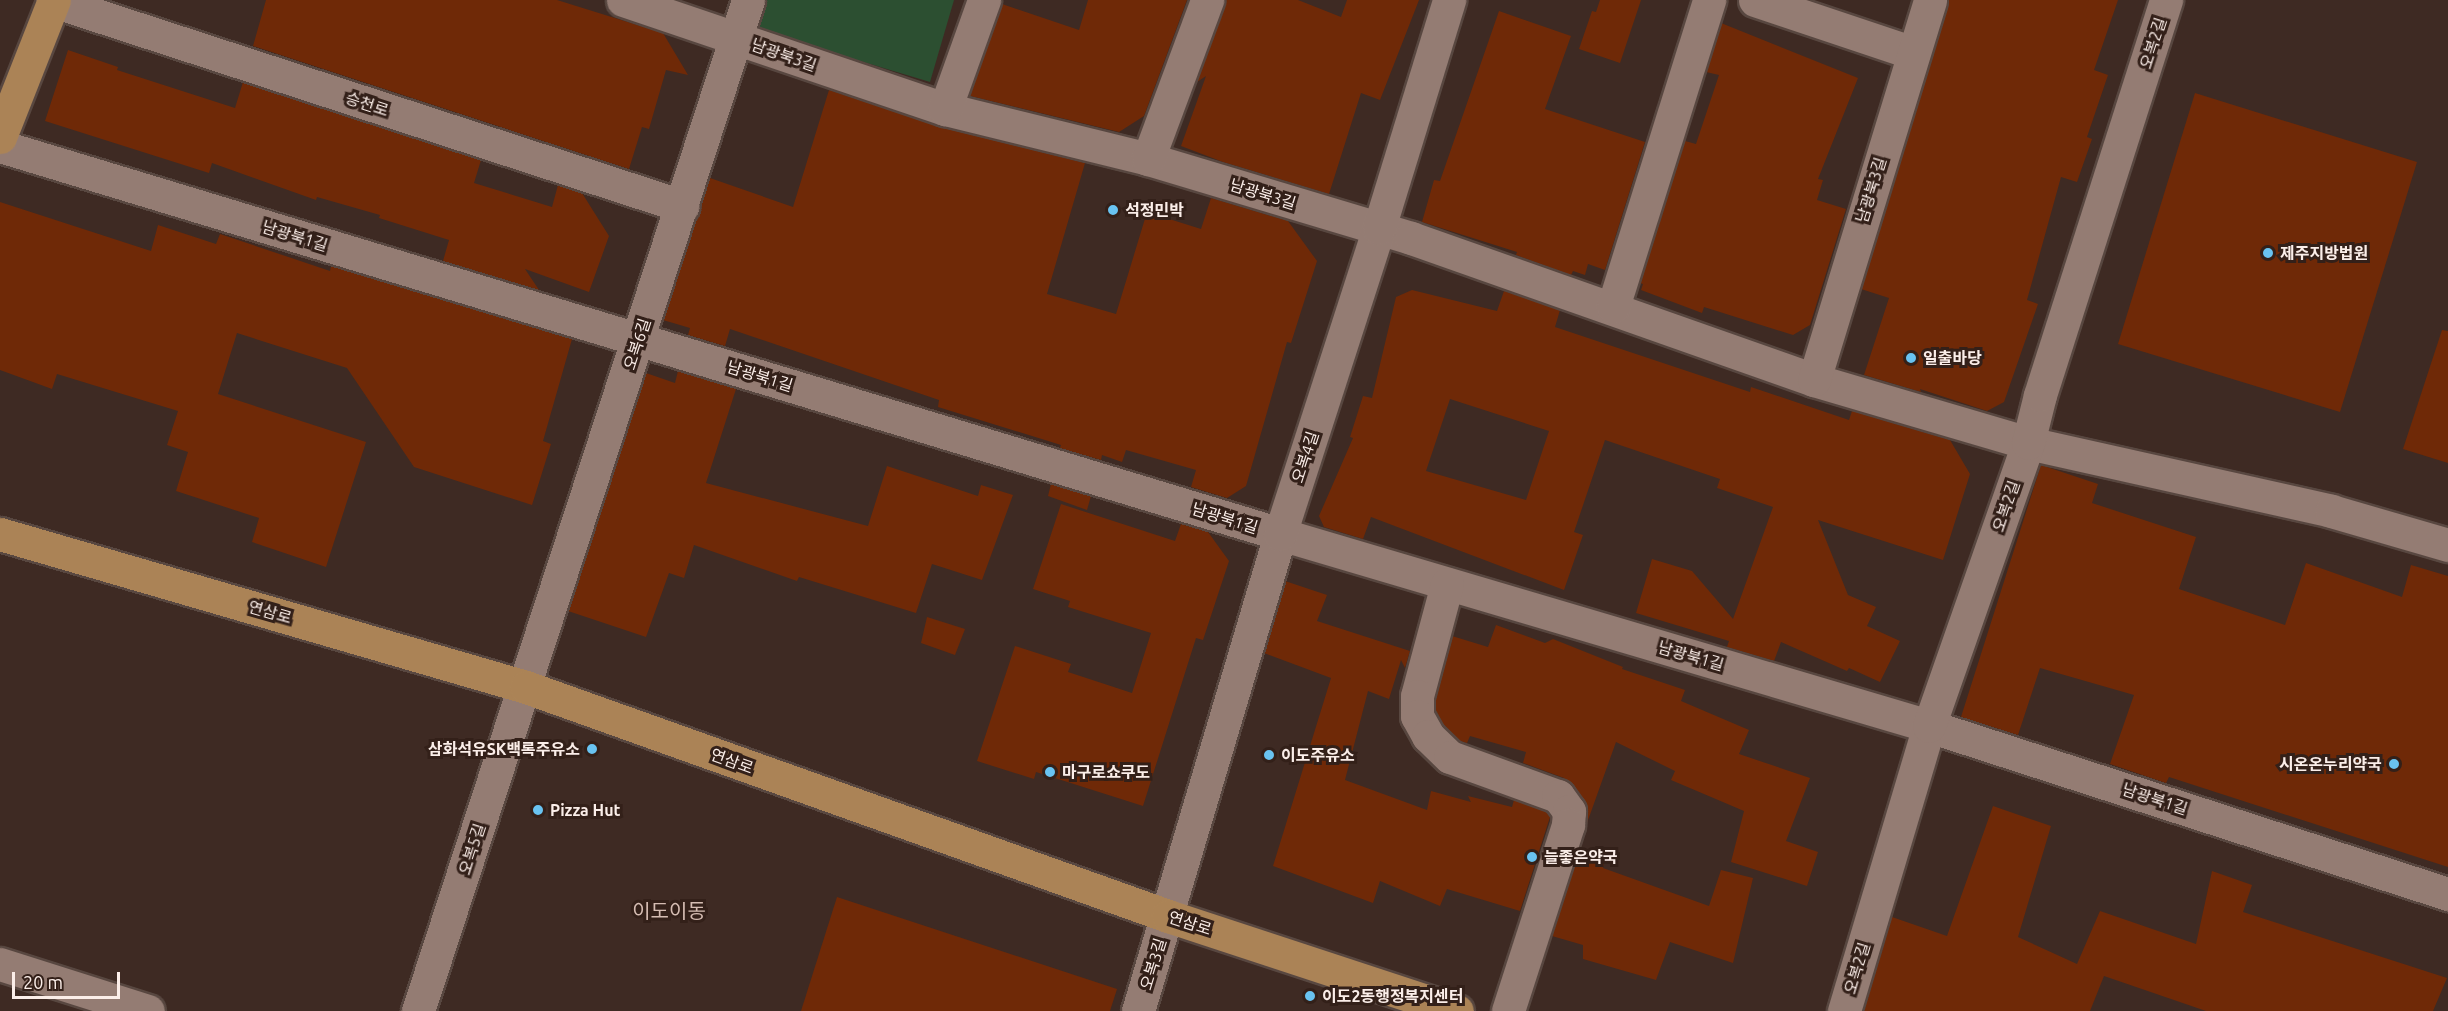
<!DOCTYPE html>
<html>
<head>
<meta charset="utf-8">
<style>
  body { margin:0 }
  #map { position:relative; width:2448px; height:1011px; overflow:hidden; background:#3e2a23; font-family:Ubuntu,"Noto Sans KR",sans-serif }
  div>[style] { position:absolute }
  .green>* { inset:0; background:#2c4f31 }
  .building>* { inset:0; background:#6f2907 }
  .roads { filter:drop-shadow(2px 0 #584740) drop-shadow(-2px 0 #584740) drop-shadow(0 2px #584740) drop-shadow(0 -2px #584740) }
  .minor>* { height:33px; margin:-16.5px; padding:0 16.5px; transform-origin:16.5px; border-radius:16.5px; background:#947c73 }
  .major>* { height:33px; margin:-16.5px; padding:0 16.5px; transform-origin:16.5px; border-radius:16.5px; background:#ab8356 }
  .dots>* { width:16px; height:16px; translate:-50% -50%; box-sizing:border-box; border:3px solid #332019; border-radius:50% }
  span { translate:-50% -50%; white-space:nowrap; text-align:center; line-height:1.15; -webkit-text-stroke:6px #332019; paint-order:stroke }
  .street-label { font-size:16px; color:#fbeee9 }
  .poi-label { font-size:16px; color:#fbeee9; font-weight:700 }
  .left { translate:0 -50%; text-align:left }
  .right { translate:-100% -50%; text-align:right }
  .quarter-label { font-size:20px; color:#d5bcb2 }
  .scale { position:absolute; left:12px; top:972px; width:108px; height:27px; box-sizing:border-box; border:3px solid #fbeee9; border-top:0; padding-left:8px; font-size:18px; line-height:21px; white-space:nowrap; color:#fbeee9; -webkit-text-stroke:4px #332019; paint-order:stroke }
</style>
</head>
<body>
<div id="map">
  <div class="green">
    <div style="clip-path:polygon(762px 0,954px 0,930px 82px,754px 29px)"></div>
  </div>
  <div class="building">
    <div style="clip-path:polygon(266px 0,557px 0,663px 33px,688px 75px,666px 70px,649px 129px,642px 127px,629px 169px,253px 46px)"></div>
    <div style="clip-path:polygon(1088px 0,1187px 0,1144px 116px,1119px 132px,970px 96px,1002px 4px,1079px 30px)"></div>
    <div style="clip-path:polygon(1225px 0,1298px 0,1341px 17px,1347px 0,1419px 0,1380px 100px,1361px 93px,1329px 194px,1223px 162px,1181px 146px,1206px 76px,1197px 82px)"></div>
    <div style="clip-path:polygon(1600px 0,1641px 0,1620px 63px,1579px 49px,1592px 11px,1596px 12px)"></div>
    <div style="clip-path:polygon(1949px 0,2118px 0,2094px 70px,2108px 75px,2087px 137px,2092px 139px,2077px 182px,2061px 177px,2027px 300px,2038px 304px,2004px 402px,1987px 411px,1920px 389px,1921px 392px,1864px 375px,1889px 298px,1861px 289px)"></div>
    <div style="clip-path:polygon(1499px 11px,1571px 36px,1545px 109px,1645px 142px,1605px 270px,1588px 264px,1585px 275px,1573px 271px,1571px 275px,1516px 255px,1517px 252px,1422px 222px,1434px 180px,1440px 181px)"></div>
    <div style="clip-path:polygon(1721px 23px,1858px 78px,1818px 179px,1823px 180px,1817px 200px,1846px 209px,1810px 325px,1793px 335px,1704px 307px,1702px 313px,1641px 290px,1643px 284px,1640px 283px,1685px 141px,1696px 144px,1719px 75px,1706px 72px)"></div>
    <div style="clip-path:polygon(68px 50px,118px 67px,117px 70px,235px 108px,243px 82px,481px 160px,474px 183px,552px 207px,558px 185px,582px 193px,609px 236px,589px 292px,525px 269px,539px 290px,443px 261px,449px 240px,379px 218px,380px 215px,317px 197px,316px 200px,212px 163px,209px 173px,45px 121px)"></div>
    <div style="clip-path:polygon(829px 90px,940px 127px,1085px 163px,1047px 294px,1116px 314px,1147px 212px,1201px 229px,1211px 198px,1288px 221px,1317px 261px,1291px 343px,1287px 342px,1246px 486px,1227px 498px,1191px 487px,1196px 470px,1126px 450px,1122px 462px,1102px 455px,1101px 460px,1060px 448px,1061px 445px,938px 407px,939px 400px,730px 329px,725px 346px,688px 335px,690px 328px,663px 320px,710px 178px,793px 207px)"></div>
    <div style="clip-path:polygon(2195px 93px,2417px 162px,2340px 412px,2118px 344px)"></div>
    <div style="clip-path:polygon(0 202px,151px 251px,158px 225px,216px 244px,220px 234px,330px 271px,331px 266px,572px 339px,543px 441px,551px 444px,532px 505px,414px 467px,347px 368px,237px 333px,218px 394px,366px 442px,326px 567px,252px 542px,259px 518px,176px 491px,188px 452px,167px 445px,178px 411px,57px 374px,52px 389px,0 370px)"></div>
    <div style="clip-path:polygon(evenodd,1412px 290px,1497px 311px,1504px 291px,1560px 310px,1555px 327px,1750px 392px,1751px 387px,1849px 420px,1852px 411px,1950px 440px,1970px 474px,1943px 560px,1818px 520px,1848px 595px,1876px 607px,1867px 626px,1900px 641px,1880px 682px,1849px 668px,1847px 671px,1781px 642px,1774px 661px,1727px 647px,1729px 641px,1636px 613px,1652px 559px,1692px 571px,1733px 619px,1773px 507px,1717px 488px,1720px 479px,1605px 440px,1574px 532px,1583px 535px,1564px 590px,1371px 517px,1363px 539px,1324px 527px,1319px 516px,1353px 438px,1350px 437px,1363px 396px,1372px 398px,1396px 297px,1412px 290px,1450px 399px,1549px 431px,1526px 500px,1426px 471px,1450px 399px)"></div>
    <div style="clip-path:polygon(2442px 330px,2448px 331px,2448px 463px,2403px 449px)"></div>
    <div style="clip-path:polygon(678px 371px,736px 389px,706px 483px,868px 526px,887px 466px,978px 496px,981px 485px,1013px 495px,982px 580px,932px 564px,916px 613px,799px 577px,797px 581px,694px 545px,684px 578px,669px 573px,646px 637px,568px 611px,646px 373px,675px 383px)"></div>
    <div style="clip-path:polygon(2041px 465px,2098px 484px,2092px 503px,2196px 537px,2179px 589px,2285px 625px,2306px 563px,2402px 597px,2411px 565px,2448px 576px,2448px 867px,2169px 777px,2166px 783px,2110px 764px,2134px 695px,2040px 668px,2018px 735px,1961px 717px)"></div>
    <div style="clip-path:polygon(1051px 484px,1091px 496px,1087px 510px,1048px 496px)"></div>
    <div style="clip-path:polygon(1061px 504px,1175px 541px,1181px 524px,1208px 532px,1229px 561px,1203px 640px,1196px 638px,1143px 806px,1036px 772px,1034px 779px,977px 761px,1015px 646px,1071px 664px,1068px 672px,1132px 693px,1151px 633px,1068px 607px,1070px 601px,1033px 589px)"></div>
    <div style="clip-path:polygon(1285px 581px,1327px 595px,1317px 621px,1410px 651px,1405px 668px,1401px 660px,1389px 699px,1368px 691px,1345px 780px,1427px 810px,1431px 791px,1471px 802px,1468px 796px,1512px 807px,1514px 800px,1546px 812px,1550px 817px,1520px 911px,1447px 889px,1440px 906px,1380px 881px,1373px 903px,1273px 866px,1331px 678px,1264px 653px)"></div>
    <div style="clip-path:polygon(927px 617px,965px 629px,955px 655px,921px 643px)"></div>
    <div style="clip-path:polygon(1496px 625px,1545px 643px,1553px 639px,1623px 667px,1622px 669px,1685px 690px,1681px 701px,1749px 730px,1739px 754px,1810px 778px,1786px 841px,1818px 852px,1807px 886px,1731px 862px,1744px 811px,1671px 780px,1675px 771px,1616px 742px,1587px 823px,1584px 801px,1573px 785px,1564px 778px,1523px 763px,1526px 752px,1470px 736px,1467px 743px,1460px 741px,1443px 724px,1436px 711px,1436px 698px,1452px 636px,1488px 647px)"></div>
    <div style="clip-path:polygon(1993px 806px,2051px 826px,2018px 937px,2077px 964px,2100px 911px,2196px 944px,2212px 871px,2252px 885px,2243px 912px,2447px 978px,2433px 1011px,2206px 1011px,2104px 976px,2090px 1011px,1864px 1011px,1892px 917px,1947px 936px)"></div>
    <div style="clip-path:polygon(1579px 852px,1604px 861px,1603px 868px,1709px 906px,1721px 870px,1753px 878px,1733px 963px,1670px 942px,1656px 980px,1583px 959px,1583px 945px,1552px 936px)"></div>
    <div style="clip-path:polygon(837px 897px,1117px 989px,1110px 1011px,801px 1011px)"></div>
  </div>
  <div class="roads">
    <div class="minor">
      <div style="left:623px;top:0;width:340px;rotate:18.7deg"></div>
      <div style="left:945px;top:109px;width:209px;rotate:13.8deg"></div>
      <div style="left:1148px;top:159px;width:275px;rotate:16.7deg"></div>
      <div style="left:1411px;top:238px;width:427px;rotate:19.4deg"></div>
      <div style="left:1814px;top:380px;width:223px;rotate:16.4deg"></div>
      <div style="left:2028px;top:443px;width:311px;rotate:12.6deg"></div>
      <div style="left:2331px;top:511px;width:122px;rotate:16.2deg"></div>
      <div style="left:1755px;top:0;width:167px;rotate:18.5deg"></div>
      <div style="left:53px;top:1px;width:662px;rotate:18.05deg"></div>
      <div style="left:945px;top:109px;width:116px;rotate:-70.3deg"></div>
      <div style="left:0;top:146px;width:1338px;rotate:16.86deg"></div>
      <div style="left:1280px;top:534px;width:677px;rotate:16.48deg"></div>
      <div style="left:1929px;top:726px;width:546px;rotate:17.94deg"></div>
      <div style="left:1148px;top:159px;width:170px;rotate:-69.6deg"></div>
      <div style="left:1613px;top:307px;width:322px;rotate:-72.6deg"></div>
      <div style="left:1814px;top:380px;width:397px;rotate:-73deg"></div>
      <div style="left:1447px;top:584px;width:116px;rotate:105deg"></div>
      <div style="left:1417px;top:696px;width:20px;rotate:90deg"></div>
      <div style="left:1417px;top:716px;width:23px;rotate:61deg"></div>
      <div style="left:1428px;top:736px;width:30px;rotate:44deg"></div>
      <div style="left:1450px;top:757px;width:115px;rotate:19.9deg"></div>
      <div style="left:1558px;top:796px;width:19px;rotate:54deg"></div>
      <div style="left:1569px;top:811px;width:14px;rotate:94deg"></div>
      <div style="left:1568px;top:825px;width:195px;rotate:107.9deg"></div>
      <div style="left:0;top:964px;width:155px;rotate:17.6deg"></div>
      <div style="left:418px;top:1011px;width:1063px;rotate:-71.92deg"></div>
      <div style="left:1138px;top:1011px;width:498px;rotate:-73.4deg"></div>
      <div style="left:1280px;top:534px;width:322px;rotate:-72.1deg"></div>
      <div style="left:1379px;top:228px;width:239px;rotate:-72.9deg"></div>
      <div style="left:1844px;top:1011px;width:297px;rotate:-73.4deg"></div>
      <div style="left:1929px;top:726px;width:300px;rotate:-70.7deg"></div>
      <div style="left:2028px;top:443px;width:49px;rotate:-76deg"></div>
      <div style="left:2040px;top:395px;width:415px;rotate:-72.3deg"></div>
    </div>
    <div class="major">
      <div style="left:0;top:137px;width:147px;rotate:-68.5deg"></div>
      <div style="left:0;top:534px;width:548px;rotate:16.22deg"></div>
      <div style="left:526px;top:687px;width:682px;rotate:19.63deg"></div>
      <div style="left:1168px;top:916px;width:304px;rotate:18.2deg"></div>
    </div>
  </div>
  <div class="dots">
    <div style="left:1113px;top:210px;background:#69c3f1"></div>
    <div style="left:2268px;top:253px;background:#69c3f1"></div>
    <div style="left:1911px;top:358px;background:#69c3f1"></div>
    <div style="left:592px;top:749px;background:#69c3f1"></div>
    <div style="left:1269px;top:755px;background:#69c3f1"></div>
    <div style="left:2394px;top:764px;background:#69c3f1"></div>
    <div style="left:1050px;top:772px;background:#69c3f1"></div>
    <div style="left:538px;top:810px;background:#69c3f1"></div>
    <div style="left:1532px;top:857px;background:#69c3f1"></div>
    <div style="left:1310px;top:996px;background:#69c3f1"></div>
  </div>
  <div class="street-label">
    <span style="left:2153px;top:43px;rotate:-72deg">오복2길</span>
    <span style="left:784px;top:55px;rotate:19deg">남광북3길</span>
    <span style="left:367px;top:104px;rotate:18deg">승천로</span>
    <span style="left:1871px;top:190px;rotate:-73deg">남광북3길</span>
    <span style="left:1263px;top:194px;rotate:17deg">남광북3길</span>
    <span style="left:295px;top:236px;rotate:17deg">남광북1길</span>
    <span style="left:637px;top:344px;rotate:-72deg">오복6길</span>
    <span style="left:760px;top:376px;rotate:17deg">남광북1길</span>
    <span style="left:1305px;top:457px;rotate:-72deg">오복4길</span>
    <span style="left:2006px;top:506px;rotate:-71deg">오복2길</span>
    <span style="left:1225px;top:518px;rotate:17deg">남광북1길</span>
    <span style="left:270px;top:612px;rotate:16deg">연삼로</span>
    <span style="left:1691px;top:656px;rotate:16deg">남광북1길</span>
    <span style="left:732px;top:761px;rotate:20deg">연삼로</span>
    <span style="left:2155px;top:799px;rotate:18deg">남광북1길</span>
    <span style="left:472px;top:849px;rotate:-72deg">오복5길</span>
    <span style="left:1190px;top:923px;rotate:18deg">연삼로</span>
    <span style="left:1153px;top:964px;rotate:-73deg">오복3길</span>
    <span style="left:1857px;top:968px;rotate:-73deg">오복2길</span>
  </div>
  <div class="poi-label">
    <span class="left" style="left:1125px;top:210px">석정민박</span>
    <span class="left" style="left:2280px;top:253px">제주지방법원</span>
    <span class="left" style="left:1923px;top:358px">일출바당</span>
    <span class="right" style="left:580px;top:749px">삼화석유SK백록주유소</span>
    <span class="left" style="left:1281px;top:755px">이도주유소</span>
    <span class="right" style="left:2382px;top:764px">시온온누리약국</span>
    <span class="left" style="left:1062px;top:772px">마구로쇼쿠도</span>
    <span class="left" style="left:550px;top:810px">Pizza Hut</span>
    <span class="left" style="left:1544px;top:857px">늘좋은약국</span>
    <span class="left" style="left:1322px;top:996px">이도2동행정복지센터</span>
  </div>
  <div class="quarter-label">
    <span style="left:669px;top:910px">이도이동</span>
  </div>
  <div class="scale">20 m</div>
</div>
</body>
</html>
